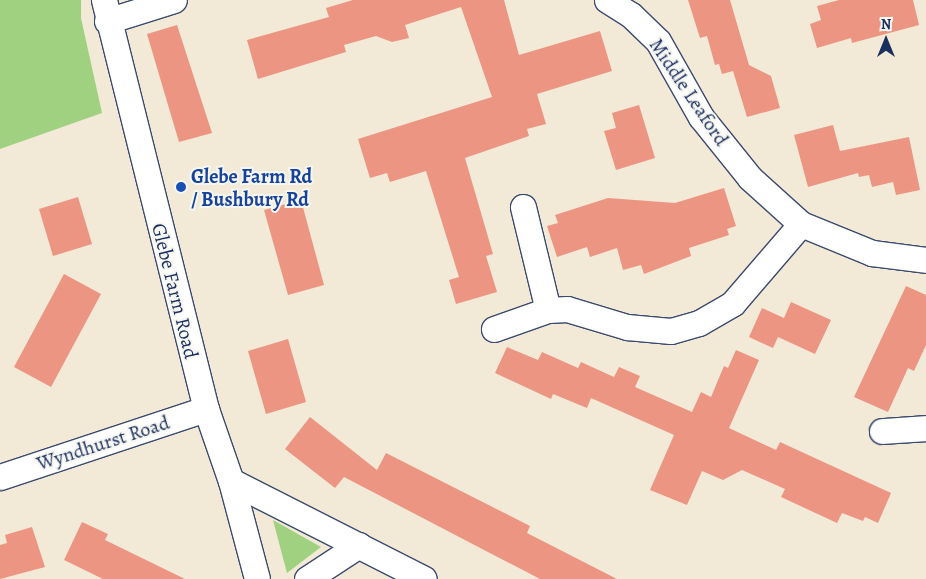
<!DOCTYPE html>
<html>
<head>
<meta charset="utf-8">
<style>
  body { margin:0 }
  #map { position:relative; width:926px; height:579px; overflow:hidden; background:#f2e9d6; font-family:Alegreya,serif }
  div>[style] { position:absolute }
  .green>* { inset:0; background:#9fd181 }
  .building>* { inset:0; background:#ec9583 }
  .roads { filter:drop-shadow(1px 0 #3b4b70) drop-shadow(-1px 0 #3b4b70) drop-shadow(0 1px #3b4b70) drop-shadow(0 -1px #3b4b70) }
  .minor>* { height:25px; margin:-12.5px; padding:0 12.5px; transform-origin:12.5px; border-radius:12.5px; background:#fff }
  .dots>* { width:14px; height:14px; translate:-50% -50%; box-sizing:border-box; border:2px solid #f6f6f2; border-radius:50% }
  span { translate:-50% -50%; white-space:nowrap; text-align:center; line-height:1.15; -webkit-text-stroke:4px #f6f6f2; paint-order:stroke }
  .street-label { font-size:20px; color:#1b2f5e }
  .transit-label { font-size:20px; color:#164399; font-weight:700 }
  .left { translate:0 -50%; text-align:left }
  .north { position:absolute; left:861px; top:15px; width:50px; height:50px; -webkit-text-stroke:4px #f6f6f2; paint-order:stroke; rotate:0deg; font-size:14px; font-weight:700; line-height:20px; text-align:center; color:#1b2f5e }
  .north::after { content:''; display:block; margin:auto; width:18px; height:22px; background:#1b2f5e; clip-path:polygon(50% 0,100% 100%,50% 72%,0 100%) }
</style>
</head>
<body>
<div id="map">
  <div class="green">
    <div style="clip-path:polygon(0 0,81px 0,81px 18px,102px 113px,0 149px)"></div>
    <div style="clip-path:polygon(273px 520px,321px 547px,287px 573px)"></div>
  </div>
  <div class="building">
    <div style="clip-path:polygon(353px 0,504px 0,519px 55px,600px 31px,612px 71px,537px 94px,546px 124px,527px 129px,529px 136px,465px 158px,493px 254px,486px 256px,497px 292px,456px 304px,449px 280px,459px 277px,426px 171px,390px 182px,387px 173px,370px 178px,358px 139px,492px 97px,461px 7px,405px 25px,409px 38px,392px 42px,376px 36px,344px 45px,346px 52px,258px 79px,247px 40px,329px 17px,326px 8px)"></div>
    <div style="clip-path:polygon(688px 0,730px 0,749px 65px,771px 76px,780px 108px,747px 117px,733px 71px,722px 74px,719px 64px,715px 65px,707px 36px,700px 38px)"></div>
    <div style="clip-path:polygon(839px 0,913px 0,919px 25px,852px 43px,851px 38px,817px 48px,810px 24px,821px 20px,817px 6px)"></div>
    <div style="clip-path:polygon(177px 25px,212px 133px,179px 142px,147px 34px)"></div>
    <div style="clip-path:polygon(639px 105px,655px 158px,616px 170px,604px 131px,616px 128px,612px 113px)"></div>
    <div style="clip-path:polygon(833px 125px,840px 151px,909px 137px,920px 190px,896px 195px,893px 182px,872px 187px,869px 175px,859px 177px,858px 173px,808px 187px,794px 135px)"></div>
    <div style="clip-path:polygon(724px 188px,736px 226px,727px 229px,729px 235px,689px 248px,691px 256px,644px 274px,641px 265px,623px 270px,617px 248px,590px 257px,587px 247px,557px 257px,547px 226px,558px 223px,555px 215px,608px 198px,675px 203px)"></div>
    <div style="clip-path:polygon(78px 197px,92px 244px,53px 256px,39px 209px)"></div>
    <div style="clip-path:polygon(301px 200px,324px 285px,288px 295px,264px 210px)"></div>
    <div style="clip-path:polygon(64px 274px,101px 294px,51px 387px,14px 367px)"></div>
    <div style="clip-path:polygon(906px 286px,926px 295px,926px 345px,914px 371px,908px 368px,888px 412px,854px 397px)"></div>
    <div style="clip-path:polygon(791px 302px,831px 320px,815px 354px,778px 337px,773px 348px,749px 337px,762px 308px,784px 318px)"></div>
    <div style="clip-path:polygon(288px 339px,306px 402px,266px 414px,248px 351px)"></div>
    <div style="clip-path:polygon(507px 347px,538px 360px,542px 352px,578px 368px,581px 362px,614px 377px,619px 367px,640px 376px,635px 387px,692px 412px,701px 392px,711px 397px,724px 366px,728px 368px,736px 350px,759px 360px,729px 428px,776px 450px,780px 442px,891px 493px,878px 523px,865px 517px,863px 521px,842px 513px,837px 523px,781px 497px,785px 489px,742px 470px,723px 480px,702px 471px,687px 505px,650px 490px,674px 435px,591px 398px,587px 408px,553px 394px,551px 399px,495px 373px)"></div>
    <div style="clip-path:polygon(310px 417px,377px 470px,386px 453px,530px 526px,527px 533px,617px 579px,540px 579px,344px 477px,335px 488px,285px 449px)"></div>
    <div style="clip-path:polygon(82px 522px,108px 534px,105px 540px,185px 579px,103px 579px,64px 560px)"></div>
    <div style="clip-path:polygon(32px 527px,45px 567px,0 579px,0 545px,7px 543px,5px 535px)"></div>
  </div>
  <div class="roads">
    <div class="minor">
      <div style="left:104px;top:0;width:422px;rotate:76deg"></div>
      <div style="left:206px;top:409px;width:76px;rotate:70.9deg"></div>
      <div style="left:231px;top:481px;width:101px;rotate:75.1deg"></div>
      <div style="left:607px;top:0;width:28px;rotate:32deg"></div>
      <div style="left:631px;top:15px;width:37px;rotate:44deg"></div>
      <div style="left:658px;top:41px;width:87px;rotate:60.5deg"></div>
      <div style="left:701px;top:117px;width:78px;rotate:51.2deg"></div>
      <div style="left:750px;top:178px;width:69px;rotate:42deg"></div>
      <div style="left:801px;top:224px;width:77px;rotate:22.2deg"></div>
      <div style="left:872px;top:253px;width:54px;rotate:7.4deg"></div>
      <div style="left:107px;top:21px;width:70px;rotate:-17.4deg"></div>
      <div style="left:523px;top:207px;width:106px;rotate:76.4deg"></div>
      <div style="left:494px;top:329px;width:57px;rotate:-19.4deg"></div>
      <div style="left:548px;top:310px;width:19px;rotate:-3deg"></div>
      <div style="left:567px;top:309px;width:63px;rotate:16.7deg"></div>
      <div style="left:627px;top:327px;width:44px;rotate:5.2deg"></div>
      <div style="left:671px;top:331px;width:29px;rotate:-16deg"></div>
      <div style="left:699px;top:323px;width:39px;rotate:-30deg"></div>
      <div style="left:733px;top:303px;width:104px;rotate:-49.3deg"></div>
      <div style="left:882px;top:431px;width:44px;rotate:-3.9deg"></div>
      <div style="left:0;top:477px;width:217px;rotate:-18.3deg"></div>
      <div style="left:231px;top:481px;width:216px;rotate:26.9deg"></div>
      <div style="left:307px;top:579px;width:62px;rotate:-33.2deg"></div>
    </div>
  </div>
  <div class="dots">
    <div style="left:181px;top:187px;background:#1a4fb4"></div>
  </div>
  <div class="street-label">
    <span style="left:689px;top:92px;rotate:56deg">Middle Leaford</span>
    <span style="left:175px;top:291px;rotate:76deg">Glebe Farm Road</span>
    <span style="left:103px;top:443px;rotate:-18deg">Wyndhurst Road</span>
  </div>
  <div class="transit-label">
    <span class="left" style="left:191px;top:188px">Glebe Farm Rd<br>/ Bushbury Rd</span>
  </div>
  <div class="north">N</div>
</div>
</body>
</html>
